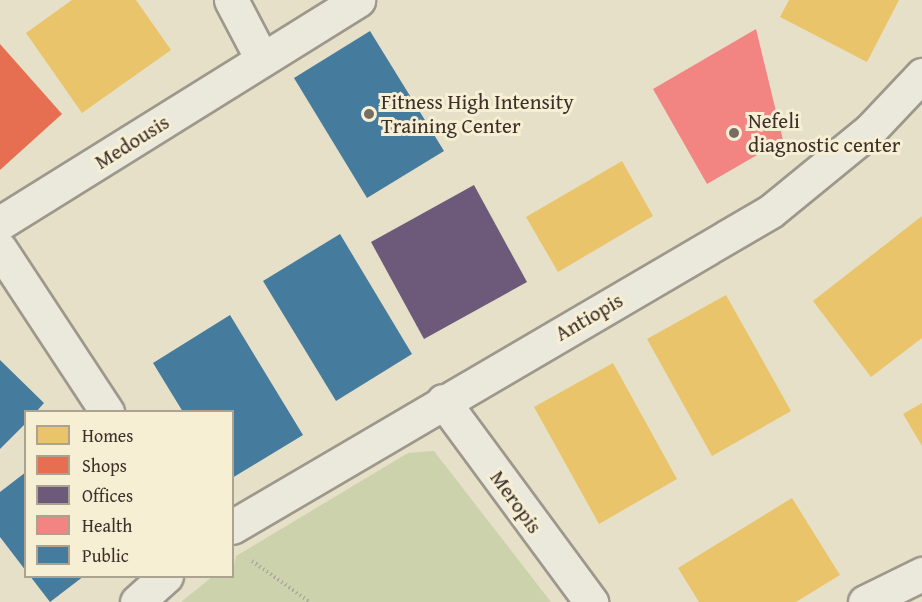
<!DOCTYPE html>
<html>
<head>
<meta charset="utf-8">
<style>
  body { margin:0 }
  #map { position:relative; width:922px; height:602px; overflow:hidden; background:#e6e0c9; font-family:"Gentium Book Plus",serif }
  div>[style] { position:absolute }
  .green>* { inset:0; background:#ccd2ac }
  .homes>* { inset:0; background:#e9c46a }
  .shops>* { inset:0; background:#e76f51 }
  .offices>* { inset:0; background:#6d597a }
  .health>* { inset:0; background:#f28482 }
  .public>* { inset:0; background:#457b9d }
  .path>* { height:4px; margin-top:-2px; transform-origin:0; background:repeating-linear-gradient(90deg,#ada9a0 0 1.5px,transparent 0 4.5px) }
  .roads { filter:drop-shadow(2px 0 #9d988b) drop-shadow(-2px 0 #9d988b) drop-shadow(0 2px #9d988b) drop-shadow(0 -2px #9d988b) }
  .minor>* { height:33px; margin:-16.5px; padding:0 16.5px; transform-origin:16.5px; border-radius:16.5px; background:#ebe8dc }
  .dots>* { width:16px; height:16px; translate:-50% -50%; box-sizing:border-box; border:3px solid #f7efd4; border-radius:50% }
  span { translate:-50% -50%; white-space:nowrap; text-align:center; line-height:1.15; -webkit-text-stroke:6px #f7efd4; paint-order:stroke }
  .poi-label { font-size:21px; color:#3c2f2a }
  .left { translate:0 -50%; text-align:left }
  .street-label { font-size:21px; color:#3c2f2a }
  .legend { position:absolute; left:24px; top:410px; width:210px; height:168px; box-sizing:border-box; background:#f7efd4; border:2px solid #aca290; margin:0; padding:8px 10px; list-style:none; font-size:18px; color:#3c2f2a }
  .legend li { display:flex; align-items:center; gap:12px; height:30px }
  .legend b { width:30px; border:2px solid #aca290 }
</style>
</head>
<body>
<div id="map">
  <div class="green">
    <div style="clip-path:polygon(434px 451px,551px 602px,181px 602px,212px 577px,232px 576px,236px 556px,408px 453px)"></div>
  </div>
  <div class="homes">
    <div style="clip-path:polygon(72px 0,136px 0,171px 50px,82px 113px,26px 33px)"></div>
    <div style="clip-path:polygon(789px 0,899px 0,867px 62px,780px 17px)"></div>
    <div style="clip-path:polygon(622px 161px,653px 216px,558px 272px,526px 217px)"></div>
    <div style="clip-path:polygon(922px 216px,922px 338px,871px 377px,813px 301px)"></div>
    <div style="clip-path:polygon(726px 295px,791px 411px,712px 456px,647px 339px)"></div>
    <div style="clip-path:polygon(613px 363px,677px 479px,599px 524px,534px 407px)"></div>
    <div style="clip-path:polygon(922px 403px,922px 446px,903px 414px)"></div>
    <div style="clip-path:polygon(792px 498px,840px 575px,796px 602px,699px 602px,678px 568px)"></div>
  </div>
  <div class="shops">
    <div style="clip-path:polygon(0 44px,62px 114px,0 170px)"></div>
  </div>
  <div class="offices">
    <div style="clip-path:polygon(474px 185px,527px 282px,424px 339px,371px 242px)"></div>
  </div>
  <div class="health">
    <div style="clip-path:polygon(756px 29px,783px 140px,707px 184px,653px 89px)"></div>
  </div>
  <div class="public">
    <div style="clip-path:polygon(370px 31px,444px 151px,367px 198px,294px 78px)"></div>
    <div style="clip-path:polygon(340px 234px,412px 354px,336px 401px,263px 281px)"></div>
    <div style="clip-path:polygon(230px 315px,303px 435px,232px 478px,232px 412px,183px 412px,153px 363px)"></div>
    <div style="clip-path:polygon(0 360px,44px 403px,36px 412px,26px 412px,26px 423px,0 449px)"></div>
    <div style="clip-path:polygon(26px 472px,26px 571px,0 537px,0 492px)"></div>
    <div style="clip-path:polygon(30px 576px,84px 576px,50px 602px)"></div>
  </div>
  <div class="path">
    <div style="left:252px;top:561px;width:71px;rotate:35.3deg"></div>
  </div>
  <div class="roads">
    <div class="minor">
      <div style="left:231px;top:0;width:67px;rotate:62.3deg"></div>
      <div style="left:0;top:223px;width:422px;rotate:-31.9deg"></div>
      <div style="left:0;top:249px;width:195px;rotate:56.7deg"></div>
      <div style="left:443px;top:401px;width:250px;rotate:53.6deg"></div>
      <div style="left:232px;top:527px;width:625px;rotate:-30.38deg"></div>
      <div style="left:771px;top:211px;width:128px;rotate:-39.3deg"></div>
      <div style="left:870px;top:130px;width:76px;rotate:-46.6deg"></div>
      <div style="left:137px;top:602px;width:39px;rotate:-42deg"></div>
      <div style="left:865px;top:602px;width:64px;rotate:-26.2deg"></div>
    </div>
  </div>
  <div class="dots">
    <div style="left:369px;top:114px;background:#786d62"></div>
    <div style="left:734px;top:133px;background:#786d62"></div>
  </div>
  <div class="poi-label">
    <span class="left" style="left:381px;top:114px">Fitness High Intensity<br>Training Center</span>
    <span class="left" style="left:748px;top:133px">Nefeli<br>diagnostic center</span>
  </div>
  <div class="street-label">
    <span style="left:132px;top:142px;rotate:-32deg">Medousis</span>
    <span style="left:589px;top:317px;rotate:-30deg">Antiopis</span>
    <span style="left:516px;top:502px;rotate:54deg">Meropis</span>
  </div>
  <ul class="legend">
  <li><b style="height:16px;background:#e9c46a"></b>Homes</li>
  <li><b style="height:16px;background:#e76f51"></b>Shops</li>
  <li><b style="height:16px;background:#6d597a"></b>Offices</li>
  <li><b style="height:16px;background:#f28482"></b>Health</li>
  <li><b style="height:16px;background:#457b9d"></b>Public</li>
  </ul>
</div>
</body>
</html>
